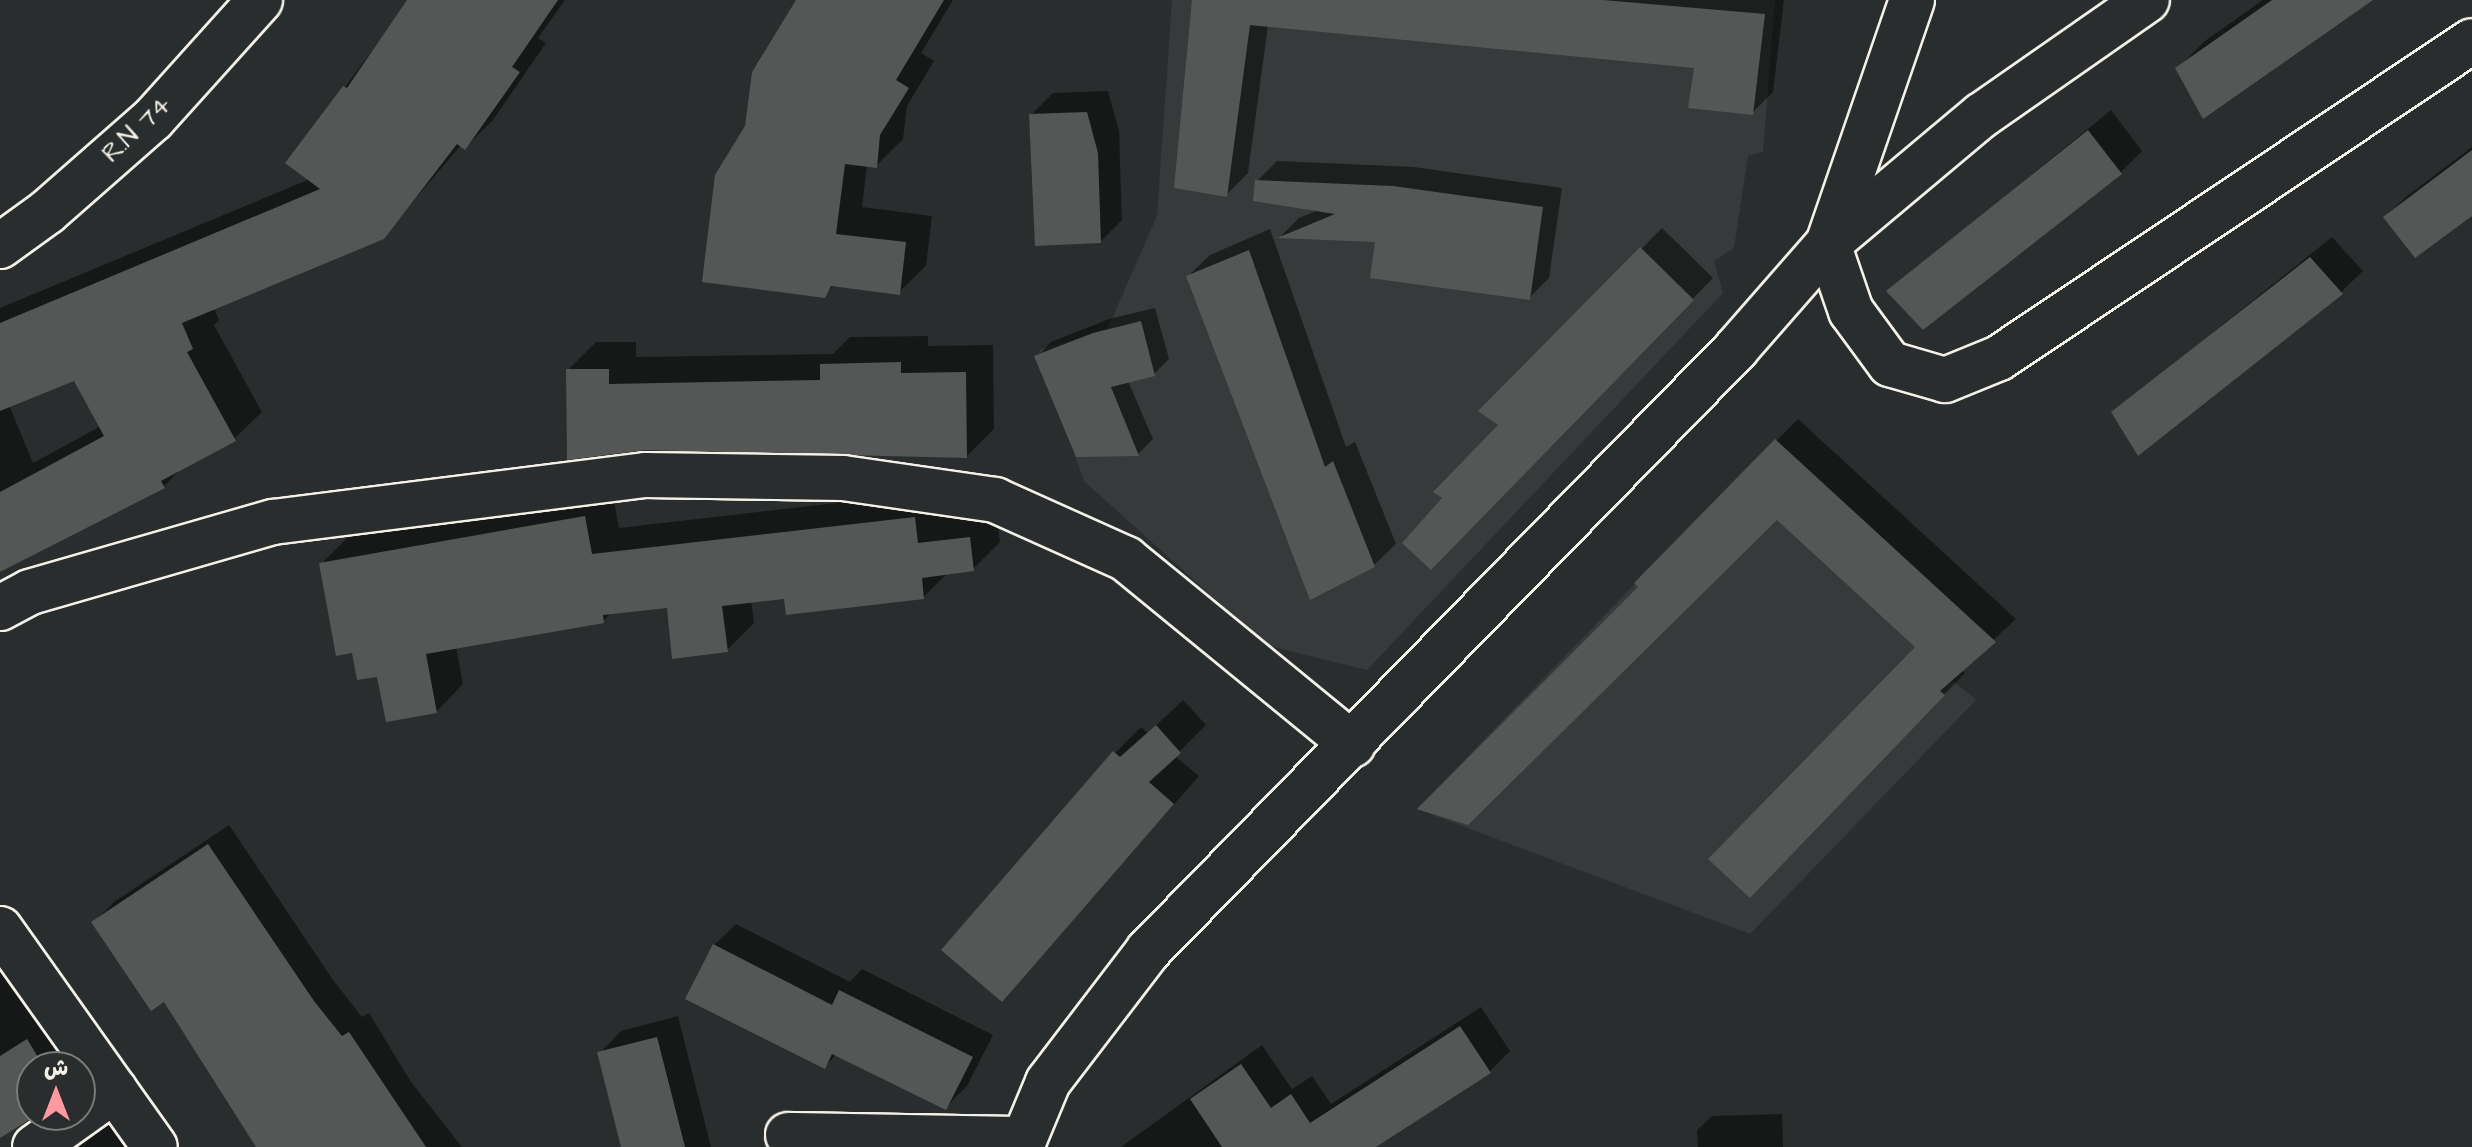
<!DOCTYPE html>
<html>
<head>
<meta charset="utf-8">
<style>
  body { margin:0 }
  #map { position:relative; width:2472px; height:1147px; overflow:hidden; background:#2a2d2e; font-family:"Architects Daughter","Playpen Sans Arabic",sans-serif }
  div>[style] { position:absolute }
  .built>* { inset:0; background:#373a3a }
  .shadow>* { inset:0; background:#0007 }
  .building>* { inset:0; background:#555756 }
  .roads { filter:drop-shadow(2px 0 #f4f1e8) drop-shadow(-2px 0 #f4f1e8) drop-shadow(0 2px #f4f1e8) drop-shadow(0 -2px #f4f1e8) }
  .minor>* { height:44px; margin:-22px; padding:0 22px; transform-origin:22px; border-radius:22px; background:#2a2d2e }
  .tertiary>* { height:44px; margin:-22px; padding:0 22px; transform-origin:22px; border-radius:22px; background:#2a2d2e }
  .primary>* { height:44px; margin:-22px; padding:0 22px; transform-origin:22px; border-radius:22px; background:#2a2d2e }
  span { translate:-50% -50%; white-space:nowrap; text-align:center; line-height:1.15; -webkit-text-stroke:6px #2a2d2e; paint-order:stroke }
  .street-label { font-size:26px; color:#f4f1e8 }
  .north { position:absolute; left:16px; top:1051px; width:80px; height:80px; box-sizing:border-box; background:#2a2d2e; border:2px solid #7b7b78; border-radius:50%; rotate:0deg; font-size:22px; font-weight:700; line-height:32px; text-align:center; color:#f4f1e8 }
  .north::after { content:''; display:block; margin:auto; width:28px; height:36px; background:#ff9aa2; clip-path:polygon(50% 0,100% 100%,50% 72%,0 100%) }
</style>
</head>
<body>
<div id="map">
  <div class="built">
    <div style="clip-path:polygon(1172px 0,1775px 0,1763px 152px,1748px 156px,1734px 248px,1714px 261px,1723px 293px,1367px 670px,1266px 645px,1084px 481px,1039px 350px,1107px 330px,1157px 216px)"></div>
    <div style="clip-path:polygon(1775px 439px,1996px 642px,1952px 680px,1976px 700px,1750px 934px,1417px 809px)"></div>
  </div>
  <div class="shadow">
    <div style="clip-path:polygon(evenodd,410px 0,565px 0,538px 38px,546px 43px,493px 120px,465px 148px,461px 145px,383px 237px,214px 308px,219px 320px,214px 325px,262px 412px,234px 439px,183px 467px,164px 486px,0 572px,0 308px,310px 179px,345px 87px,410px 0,75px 378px,101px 426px,33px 463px,9px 405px,75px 378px)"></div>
    <div style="clip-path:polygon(798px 0,953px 0,921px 53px,934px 61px,907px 106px,903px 139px,876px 166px,867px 165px,862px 207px,932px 216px,926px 266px,899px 292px,835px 284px,824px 296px,747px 127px)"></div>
    <div style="clip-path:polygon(1194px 0,1784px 0,1773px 92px,1752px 113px,1696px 67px,1268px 25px,1248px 173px,1226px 195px)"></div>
    <div style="clip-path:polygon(2263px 0,2369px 0,2177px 69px,2205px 41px)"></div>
    <div style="clip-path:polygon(1108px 91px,1119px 131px,1122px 220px,1101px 241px,1031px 115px,1053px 93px)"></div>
    <div style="clip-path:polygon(2111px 110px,2142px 151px,2120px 173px,1889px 291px)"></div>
    <div style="clip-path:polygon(2472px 147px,2472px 214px,2385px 217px,2407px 196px)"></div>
    <div style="clip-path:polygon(1277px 161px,1414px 167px,1562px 188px,1549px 278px,1529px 298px,1377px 240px,1281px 236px,1299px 218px,1321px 209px,1257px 181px)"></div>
    <div style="clip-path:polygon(1662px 228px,1713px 278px,1431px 567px,1445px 498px,1501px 424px,1481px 411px)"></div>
    <div style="clip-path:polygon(1270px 229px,1346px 447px,1355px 442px,1396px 544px,1374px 565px,1188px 276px,1210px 255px)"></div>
    <div style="clip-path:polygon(2332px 237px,2363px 271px,2341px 292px,2114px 412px)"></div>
    <div style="clip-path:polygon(1155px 308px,1169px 359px,1154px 374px,1128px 381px,1153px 439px,1138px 454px,1078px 455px,1037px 357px,1051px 342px,1109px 319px)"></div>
    <div style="clip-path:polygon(928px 336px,928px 346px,993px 345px,994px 429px,967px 456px,645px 448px,568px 370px,596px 342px,636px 342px,636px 357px,833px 354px,850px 337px)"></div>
    <div style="clip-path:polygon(1798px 419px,2016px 619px,1961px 670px,1965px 673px,1771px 874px,1918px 647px,1777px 517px,1641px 587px,1636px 583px)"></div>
    <div style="clip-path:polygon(612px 490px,619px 528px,941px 491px,944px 517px,996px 511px,1000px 542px,973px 569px,949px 572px,923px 597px,751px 600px,754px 623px,727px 650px,668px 605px,612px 612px,603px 621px,456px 647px,463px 684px,436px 712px,379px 674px,354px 650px,322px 563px,349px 536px)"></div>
    <div style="clip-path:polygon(1183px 700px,1206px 725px,1175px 756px,1199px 776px,1002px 999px,1115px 753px,1141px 727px,1148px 733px)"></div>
    <div style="clip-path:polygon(229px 825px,333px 980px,362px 1017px,369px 1013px,411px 1082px,462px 1147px,258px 1147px,165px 999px,94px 922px,114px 902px)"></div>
    <div style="clip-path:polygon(736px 924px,850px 982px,862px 969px,993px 1035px,967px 1086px,945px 1108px,837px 1054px,824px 1067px,714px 945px)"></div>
    <div style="clip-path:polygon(0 952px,80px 1067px,32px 1067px,32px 1114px,0 1134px)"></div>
    <div style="clip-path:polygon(1481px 1007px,1510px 1051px,1490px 1071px,1372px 1147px,1121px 1147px,1262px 1045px,1292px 1089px,1312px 1076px,1331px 1104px)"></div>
    <div style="clip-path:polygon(678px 1016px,711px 1147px,623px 1147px,600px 1053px,621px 1031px)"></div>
    <div style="clip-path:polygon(1782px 1114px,1783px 1147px,1698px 1147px,1697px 1130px,1712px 1116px)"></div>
    <div style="clip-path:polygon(114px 1118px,138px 1147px,78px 1147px)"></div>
  </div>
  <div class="building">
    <div style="clip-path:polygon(407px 0,558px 0,512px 67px,520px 72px,465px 150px,457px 144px,384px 239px,182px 323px,193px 349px,187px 352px,236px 441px,161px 481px,165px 488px,0 572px,0 492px,104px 436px,74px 381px,0 411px,0 323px,320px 189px,285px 163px,343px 86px,347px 88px)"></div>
    <div style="clip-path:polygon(796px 0,944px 0,896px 80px,909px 88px,880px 135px,877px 168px,845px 164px,836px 234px,906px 242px,900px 295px,831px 286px,825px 298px,702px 282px,715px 175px,745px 126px,752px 72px)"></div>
    <div style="clip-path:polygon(1192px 0,1603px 0,1765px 14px,1753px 115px,1688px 108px,1694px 68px,1250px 25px,1227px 197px,1174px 188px)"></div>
    <div style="clip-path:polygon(2272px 0,2373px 0,2203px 119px,2175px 68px)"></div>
    <div style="clip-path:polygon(1087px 112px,1098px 153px,1101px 243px,1035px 246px,1029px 114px)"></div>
    <div style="clip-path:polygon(2088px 130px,2122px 174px,1923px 330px,1886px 291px)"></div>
    <div style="clip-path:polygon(2472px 150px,2472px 216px,2415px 258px,2383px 217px)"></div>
    <div style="clip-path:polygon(1255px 180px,1393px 186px,1543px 207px,1530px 300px,1370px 278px,1375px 242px,1277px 238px,1335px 214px,1253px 201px)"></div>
    <div style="clip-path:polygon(1640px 247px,1694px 300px,1431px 570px,1402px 543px,1442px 498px,1433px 492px,1498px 425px,1478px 411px)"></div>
    <div style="clip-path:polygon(1249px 250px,1325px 467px,1333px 461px,1375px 567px,1310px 600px,1186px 276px)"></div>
    <div style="clip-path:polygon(2310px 257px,2343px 294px,2138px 456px,2111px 412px)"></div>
    <div style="clip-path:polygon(1141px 321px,1155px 376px,1111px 387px,1139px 456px,1076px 457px,1034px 356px,1093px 333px)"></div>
    <div style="clip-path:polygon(901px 362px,901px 373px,966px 372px,967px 458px,645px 450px,567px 460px,566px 369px,609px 369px,609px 384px,820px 380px,820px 364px)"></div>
    <div style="clip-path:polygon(1775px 439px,1996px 642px,1940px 691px,1945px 695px,1750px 898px,1708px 859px,1915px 647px,1777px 520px,1468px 825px,1417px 809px,1638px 587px,1634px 583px)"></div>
    <div style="clip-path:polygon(585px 516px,592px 554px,915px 517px,918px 543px,970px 537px,974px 571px,922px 578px,924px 599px,786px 615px,784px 599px,722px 606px,728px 652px,672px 659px,667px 608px,603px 615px,604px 623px,426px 654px,437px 713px,386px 722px,377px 677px,357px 680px,352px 653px,336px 656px,319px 563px)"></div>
    <div style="clip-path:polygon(1156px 725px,1181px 753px,1149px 782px,1174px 804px,1002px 1002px,941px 950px,1113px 751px,1120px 757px)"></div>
    <div style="clip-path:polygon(208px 844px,314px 1001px,342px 1036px,349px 1032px,426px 1147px,256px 1147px,164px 1002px,151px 1011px,91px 922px)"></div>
    <div style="clip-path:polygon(713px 944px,832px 1005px,839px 990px,973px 1057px,946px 1110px,832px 1054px,825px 1069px,685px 999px)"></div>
    <div style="clip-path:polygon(1460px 1026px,1491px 1073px,1376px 1147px,1222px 1147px,1190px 1099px,1241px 1064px,1271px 1108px,1291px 1094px,1310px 1123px)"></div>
    <div style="clip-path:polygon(657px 1037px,685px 1147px,621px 1147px,597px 1052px)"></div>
    <div style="clip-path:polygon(27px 1039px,44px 1067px,32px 1067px,32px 1115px,37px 1115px,0 1138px,0 1056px)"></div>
  </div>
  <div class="roads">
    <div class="minor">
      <div style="left:1912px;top:0;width:258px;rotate:109deg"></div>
      <div style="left:1828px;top:244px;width:71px;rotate:71.1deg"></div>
      <div style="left:1851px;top:311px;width:66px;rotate:53.7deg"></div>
      <div style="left:1890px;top:364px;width:57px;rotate:16.2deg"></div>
      <div style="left:1945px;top:380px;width:58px;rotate:-22.2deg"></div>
      <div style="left:1999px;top:358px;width:569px;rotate:-33.83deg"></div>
      <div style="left:0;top:608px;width:34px;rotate:-28deg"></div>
      <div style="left:30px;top:592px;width:253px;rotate:-16.1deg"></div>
      <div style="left:273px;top:522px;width:375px;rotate:-7.2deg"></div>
      <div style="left:645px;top:475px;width:198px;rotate:0.9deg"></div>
      <div style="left:843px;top:478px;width:154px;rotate:8.2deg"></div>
      <div style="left:995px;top:500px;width:144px;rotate:24.2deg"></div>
      <div style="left:1126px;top:559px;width:293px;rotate:39.3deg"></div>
      <div style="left:0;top:929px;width:267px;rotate:54.6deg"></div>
      <div style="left:788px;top:1135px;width:236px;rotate:1deg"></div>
      <div style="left:35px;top:1147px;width:98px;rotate:-35.5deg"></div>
    </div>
    <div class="tertiary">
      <div style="left:1021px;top:1147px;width:70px;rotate:-67.4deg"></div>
      <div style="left:1048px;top:1082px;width:165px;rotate:-52.6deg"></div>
      <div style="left:1148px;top:951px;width:842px;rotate:-45.67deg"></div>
      <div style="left:1736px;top:349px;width:140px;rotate:-48.8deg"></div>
      <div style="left:1828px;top:244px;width:201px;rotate:-40deg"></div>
      <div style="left:1982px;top:115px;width:201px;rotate:-34.9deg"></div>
    </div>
    <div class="primary">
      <div style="left:0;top:246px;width:58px;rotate:-35.9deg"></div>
      <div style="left:47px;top:212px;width:141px;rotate:-41.3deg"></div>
      <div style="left:153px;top:119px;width:160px;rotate:-48deg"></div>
    </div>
  </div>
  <div class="street-label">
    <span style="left:137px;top:130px;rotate:-43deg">R.N 74</span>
  </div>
  <div class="north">ش</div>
</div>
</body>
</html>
